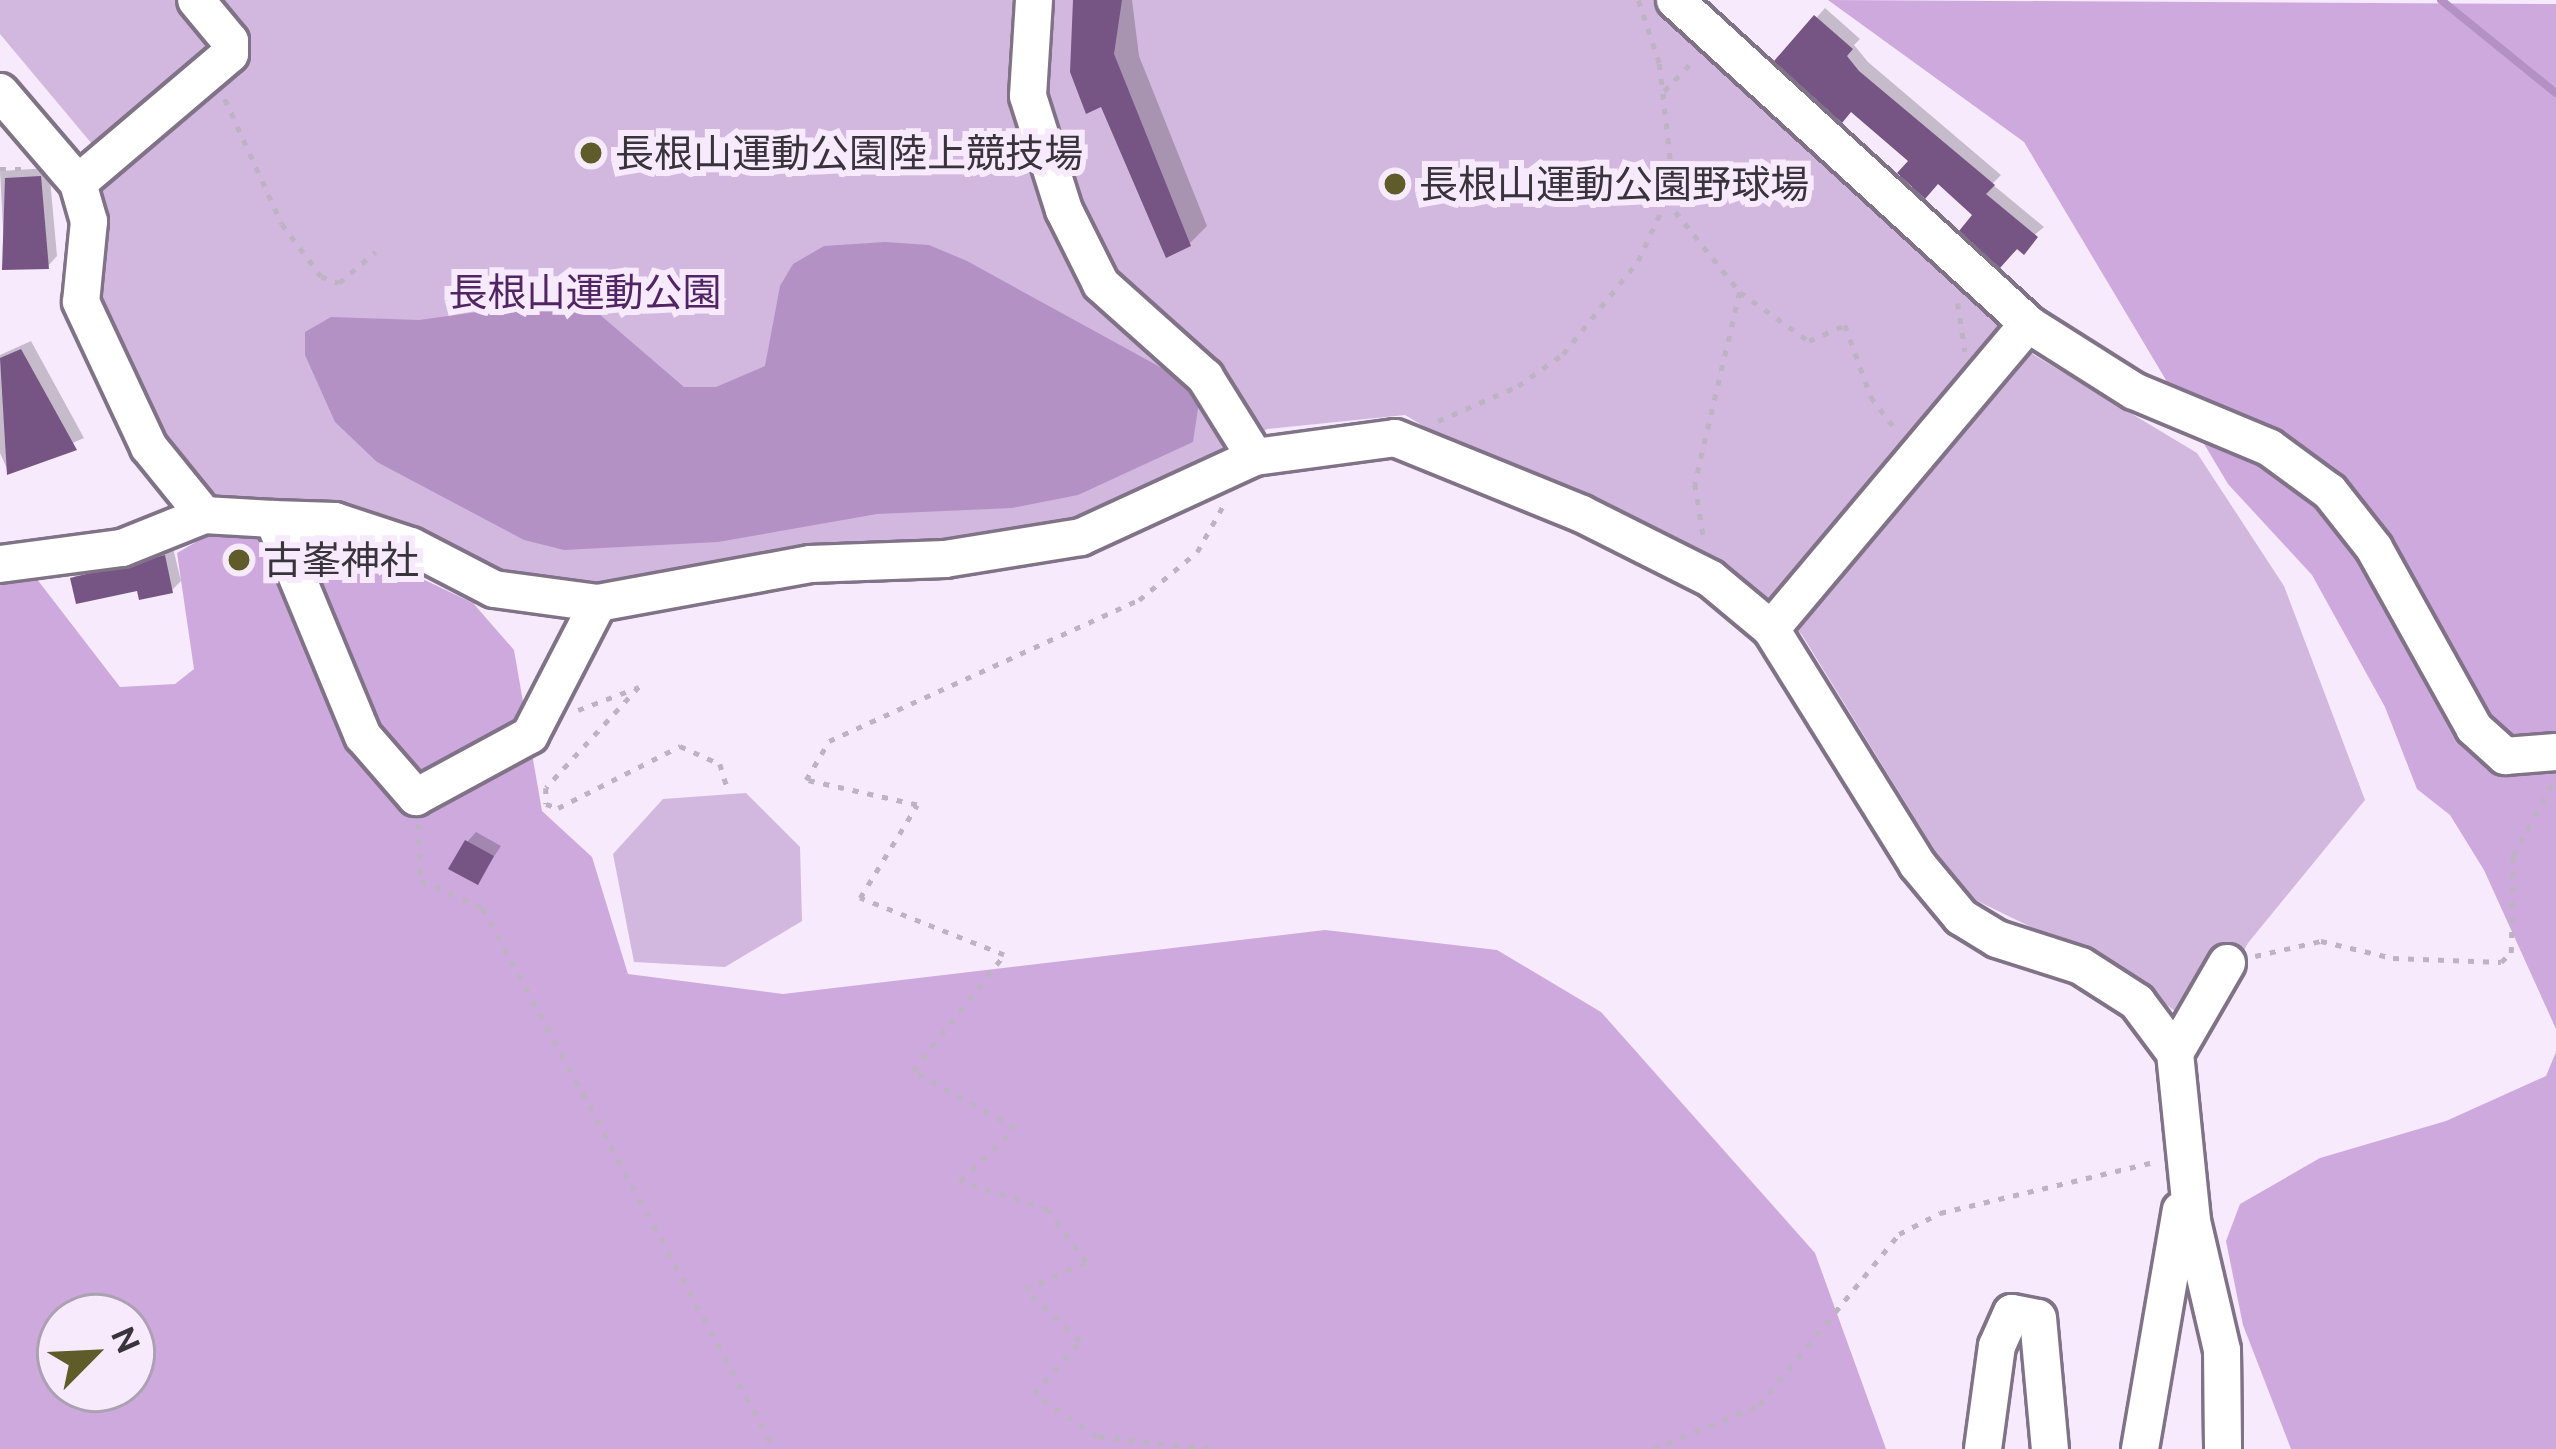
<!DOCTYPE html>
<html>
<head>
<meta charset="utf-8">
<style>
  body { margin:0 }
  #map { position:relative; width:2556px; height:1449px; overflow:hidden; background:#f7eafd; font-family:Ubuntu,"Noto Sans JP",sans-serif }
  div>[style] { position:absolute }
  .green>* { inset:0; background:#d2b8de }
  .forest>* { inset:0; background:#cda9de }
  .water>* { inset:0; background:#b491c5 }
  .shadow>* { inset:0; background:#0003 }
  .stream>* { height:8px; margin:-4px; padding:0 4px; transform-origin:4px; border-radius:4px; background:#b491c5 }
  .building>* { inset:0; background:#765585 }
  .path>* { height:4.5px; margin-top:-2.25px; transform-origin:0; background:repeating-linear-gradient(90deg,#bdb3c3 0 6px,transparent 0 15px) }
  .roads { filter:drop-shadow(3px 0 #817387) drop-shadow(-3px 0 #817387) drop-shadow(0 3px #817387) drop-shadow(0 -3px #817387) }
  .minor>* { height:36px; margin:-18px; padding:0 18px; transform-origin:18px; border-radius:18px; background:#fff }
  .dots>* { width:33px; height:33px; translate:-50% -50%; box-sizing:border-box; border:6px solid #f7eafd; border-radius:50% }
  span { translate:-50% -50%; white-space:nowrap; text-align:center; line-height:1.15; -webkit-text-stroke:12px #f7eafd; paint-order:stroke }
  .poi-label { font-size:39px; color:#39333c }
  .left { translate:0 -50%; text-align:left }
  .park-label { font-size:39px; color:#512463 }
  .north { position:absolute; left:36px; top:1293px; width:120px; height:120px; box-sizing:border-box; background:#f7eafd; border:3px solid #aba1b0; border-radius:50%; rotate:66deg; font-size:33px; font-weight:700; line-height:48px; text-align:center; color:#39333c }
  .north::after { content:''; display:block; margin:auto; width:42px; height:54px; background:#605c29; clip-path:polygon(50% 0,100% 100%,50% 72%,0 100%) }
</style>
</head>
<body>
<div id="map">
  <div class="green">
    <div style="clip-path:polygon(0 0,1655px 0,1949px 266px,2034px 355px,2197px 453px,2284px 586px,2365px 800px,2248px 943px,2200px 1030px,2123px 972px,1961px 893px,1802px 635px,1771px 602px,1694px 553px,1467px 452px,1405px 415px,1267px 429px,1219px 465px,1034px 533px,805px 546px,610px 585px,502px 576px,216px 497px,162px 441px,101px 307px,97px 150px,0 34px)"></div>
    <div style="clip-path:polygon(746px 793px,800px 847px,802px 921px,725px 967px,634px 962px,613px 854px,663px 799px)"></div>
  </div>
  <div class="forest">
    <div style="clip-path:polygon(1828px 0,2556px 4px,2556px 1029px,2484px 870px,2450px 815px,2417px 789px,2385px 707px,2312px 575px,2228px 484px,2024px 142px)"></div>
    <div style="clip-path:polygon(evenodd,210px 534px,330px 535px,473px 603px,514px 650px,542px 811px,592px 857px,628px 974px,783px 994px,1325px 930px,1497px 950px,1601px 1012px,1815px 1253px,1886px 1449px,0 1449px,0 573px,33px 574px,120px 687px,175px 684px,194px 669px,177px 553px,210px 534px,60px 1317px,132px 1317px,132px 1389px,60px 1389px,60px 1317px)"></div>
    <div style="clip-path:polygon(2556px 1052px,2556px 1449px,2291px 1449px,2243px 1325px,2226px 1241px,2240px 1204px,2320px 1158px,2446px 1121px,2546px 1076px)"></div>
  </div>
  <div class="water">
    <div style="clip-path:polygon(885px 242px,929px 245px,967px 261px,1182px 379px,1199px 402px,1193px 442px,1078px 495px,1012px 508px,877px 514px,718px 542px,564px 550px,524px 540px,377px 462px,335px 422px,305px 355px,305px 332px,331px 317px,419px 320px,566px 300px,598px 313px,684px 387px,716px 387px,765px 366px,780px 286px,793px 264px,824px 246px)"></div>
  </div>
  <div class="shadow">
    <div style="clip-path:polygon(1077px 0,1132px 0,1139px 56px,1207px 226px,1189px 244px)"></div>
    <div style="clip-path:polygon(1825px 8px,1860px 39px,1854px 45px,1868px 62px,2001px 175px,1992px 184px,2044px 227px,2000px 264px,1977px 214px,1852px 109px,1779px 61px)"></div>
    <div style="clip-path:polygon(49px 168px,57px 256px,48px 266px,5px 267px,0 171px)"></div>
    <div style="clip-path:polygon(31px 341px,84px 438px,8px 471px,0 453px,0 355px)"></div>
    <div style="clip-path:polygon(173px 548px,181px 581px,172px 590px,73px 578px,82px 569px)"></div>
    <div style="clip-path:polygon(476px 832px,501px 846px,477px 882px,467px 842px)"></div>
  </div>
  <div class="stream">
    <div style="left:2441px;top:0;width:148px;rotate:39deg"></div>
  </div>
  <div class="building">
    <div style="clip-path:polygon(1073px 0,1122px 0,1114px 54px,1191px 246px,1166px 258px,1101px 107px,1086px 114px,1070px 72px)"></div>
    <div style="clip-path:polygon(1814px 15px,1853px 49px,1847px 56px,1859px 71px,1995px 185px,1986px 194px,2038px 237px,2024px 255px,2017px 249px,2000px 268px,1959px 231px,1972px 215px,1938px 184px,1925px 199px,1897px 173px,1908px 161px,1851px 112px,1842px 123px,1774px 61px)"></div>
    <div style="clip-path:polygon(41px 176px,49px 269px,2px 270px,5px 178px)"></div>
    <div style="clip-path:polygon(21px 349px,77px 450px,7px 475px,0 358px)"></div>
    <div style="clip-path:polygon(165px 555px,173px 593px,139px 600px,137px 591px,76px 604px,70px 578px)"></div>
    <div style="clip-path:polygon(465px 840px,494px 856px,478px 885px,448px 869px)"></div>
  </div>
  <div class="path">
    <div style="left:1664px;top:91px;width:42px;rotate:-46deg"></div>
    <div style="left:225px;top:99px;width:137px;rotate:65.5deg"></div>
    <div style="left:282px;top:224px;width:65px;rotate:53.1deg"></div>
    <div style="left:321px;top:276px;width:19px;rotate:21deg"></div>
    <div style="left:339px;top:283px;width:48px;rotate:-40.7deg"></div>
    <div style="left:0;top:169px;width:24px"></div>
    <div style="left:1666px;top:200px;width:118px;rotate:51.2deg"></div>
    <div style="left:1740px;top:292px;width:197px;rotate:103.2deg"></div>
    <div style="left:1695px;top:484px;width:57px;rotate:80.9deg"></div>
    <div style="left:1740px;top:292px;width:85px;rotate:35.4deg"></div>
    <div style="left:1809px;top:341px;width:39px;rotate:-24deg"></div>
    <div style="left:1845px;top:325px;width:77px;rotate:70.1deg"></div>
    <div style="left:1871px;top:397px;width:43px;rotate:52.6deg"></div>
    <div style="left:1958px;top:303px;width:49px;rotate:81.7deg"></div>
    <div style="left:1438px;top:421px;width:87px;rotate:-23.6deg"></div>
    <div style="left:1518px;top:386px;width:55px;rotate:-35.4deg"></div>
    <div style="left:1563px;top:354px;width:119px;rotate:-51.1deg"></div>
    <div style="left:1638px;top:261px;width:67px;rotate:-65.3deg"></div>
    <div style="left:1666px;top:200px;width:41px;rotate:-84.4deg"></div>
    <div style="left:1670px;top:159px;width:97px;rotate:-96.5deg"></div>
    <div style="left:1659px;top:63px;width:66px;rotate:-108.4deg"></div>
    <div style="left:578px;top:710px;width:65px;rotate:-20.7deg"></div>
    <div style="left:639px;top:687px;width:137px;rotate:132.6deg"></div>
    <div style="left:546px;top:788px;width:16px;rotate:90deg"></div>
    <div style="left:546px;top:804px;width:13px;rotate:18deg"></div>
    <div style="left:558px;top:808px;width:137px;rotate:-26.9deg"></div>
    <div style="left:680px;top:746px;width:44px;rotate:24.2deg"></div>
    <div style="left:720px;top:764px;width:28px;rotate:73deg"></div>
    <div style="left:418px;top:824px;width:57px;rotate:87deg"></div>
    <div style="left:421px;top:881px;width:68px;rotate:23.5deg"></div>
    <div style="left:483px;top:908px;width:614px;rotate:61.72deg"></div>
    <div style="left:2255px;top:956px;width:68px;rotate:-12.8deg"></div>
    <div style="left:2321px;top:941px;width:74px;rotate:13.3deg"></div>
    <div style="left:2393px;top:958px;width:108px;rotate:2.1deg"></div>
    <div style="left:2501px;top:962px;width:13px;rotate:-42deg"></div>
    <div style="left:2511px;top:953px;width:97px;rotate:-88.8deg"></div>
    <div style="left:2513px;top:856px;width:82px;rotate:-61.6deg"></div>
    <div style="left:1209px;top:1449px;width:113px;rotate:-173.9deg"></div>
    <div style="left:1097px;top:1437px;width:76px;rotate:-145.7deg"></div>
    <div style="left:1034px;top:1394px;width:70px;rotate:-49deg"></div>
    <div style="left:1080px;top:1341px;width:75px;rotate:-137.2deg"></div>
    <div style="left:1025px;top:1290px;width:67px;rotate:-24.7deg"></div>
    <div style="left:1086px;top:1262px;width:64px;rotate:-126.2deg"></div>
    <div style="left:1048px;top:1210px;width:93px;rotate:-161.8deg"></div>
    <div style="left:960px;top:1181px;width:76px;rotate:-43.9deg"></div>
    <div style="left:1015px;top:1128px;width:117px;rotate:-150.8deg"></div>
    <div style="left:913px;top:1071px;width:147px;rotate:-51.9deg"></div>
    <div style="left:1004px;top:955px;width:155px;rotate:-158.4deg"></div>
    <div style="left:860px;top:898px;width:109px;rotate:-58.5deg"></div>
    <div style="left:917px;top:805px;width:114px;rotate:-167.3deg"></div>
    <div style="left:806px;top:780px;width:45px;rotate:-59.5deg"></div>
    <div style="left:829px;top:741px;width:341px;rotate:-24.5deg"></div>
    <div style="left:1139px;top:600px;width:75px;rotate:-39.6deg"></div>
    <div style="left:1197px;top:552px;width:55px;rotate:-60.6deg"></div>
    <div style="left:1653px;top:1449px;width:115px;rotate:-22.5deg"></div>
    <div style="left:1759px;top:1405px;width:221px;rotate:-50.7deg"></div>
    <div style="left:1899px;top:1234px;width:46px;rotate:-27.1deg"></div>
    <div style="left:1940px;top:1213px;width:220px;rotate:-13.4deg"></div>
  </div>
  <div class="roads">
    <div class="minor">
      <div style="left:1034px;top:0;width:96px;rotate:93.6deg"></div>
      <div style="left:1028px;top:96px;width:120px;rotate:72.5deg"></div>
      <div style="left:1064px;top:210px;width:83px;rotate:63.4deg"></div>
      <div style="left:1101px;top:284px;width:140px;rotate:41.8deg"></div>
      <div style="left:1205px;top:377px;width:94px;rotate:58deg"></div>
      <div style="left:1675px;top:0;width:479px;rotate:42.5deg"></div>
      <div style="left:2028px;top:324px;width:125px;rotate:32.3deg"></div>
      <div style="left:2134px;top:391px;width:147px;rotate:22.7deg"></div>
      <div style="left:2270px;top:448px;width:74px;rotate:36.3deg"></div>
      <div style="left:2330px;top:492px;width:71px;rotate:51.8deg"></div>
      <div style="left:2374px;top:548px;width:206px;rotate:60.9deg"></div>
      <div style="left:2474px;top:728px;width:42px;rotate:42.1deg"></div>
      <div style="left:2505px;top:756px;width:51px;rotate:-4.5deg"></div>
      <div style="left:0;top:92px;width:120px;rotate:49.4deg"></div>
      <div style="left:78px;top:183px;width:40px;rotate:74deg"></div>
      <div style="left:89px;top:221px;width:81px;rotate:95.6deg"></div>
      <div style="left:81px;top:302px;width:160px;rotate:64.9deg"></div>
      <div style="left:149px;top:447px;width:87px;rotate:51deg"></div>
      <div style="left:78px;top:183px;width:199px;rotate:-40.3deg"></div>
      <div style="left:230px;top:54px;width:13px;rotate:-90deg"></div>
      <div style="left:230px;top:41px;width:53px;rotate:-129.7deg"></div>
      <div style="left:273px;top:519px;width:62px;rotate:1.8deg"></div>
      <div style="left:335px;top:521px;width:80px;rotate:18.2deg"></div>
      <div style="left:411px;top:546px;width:93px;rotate:27.4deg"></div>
      <div style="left:494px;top:589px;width:105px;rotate:7.7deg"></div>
      <div style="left:598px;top:603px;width:216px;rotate:-10.4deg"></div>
      <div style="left:810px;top:564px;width:135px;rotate:-2.1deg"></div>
      <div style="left:945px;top:559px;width:138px;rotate:-9.2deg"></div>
      <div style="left:1081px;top:537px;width:192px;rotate:-24.7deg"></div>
      <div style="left:1255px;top:457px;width:141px;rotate:-7.7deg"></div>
      <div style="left:1395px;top:438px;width:202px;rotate:22.1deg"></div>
      <div style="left:1582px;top:514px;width:144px;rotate:26.7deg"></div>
      <div style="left:1711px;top:579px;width:78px;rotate:39.8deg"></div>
      <div style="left:1771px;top:629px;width:277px;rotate:58.1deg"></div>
      <div style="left:1917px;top:864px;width:69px;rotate:50.3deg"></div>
      <div style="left:1961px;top:917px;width:42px;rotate:31.4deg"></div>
      <div style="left:1997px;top:939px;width:88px;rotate:17.8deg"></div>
      <div style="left:2081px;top:966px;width:67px;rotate:32.7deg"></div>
      <div style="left:2137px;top:1002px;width:64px;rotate:53.3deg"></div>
      <div style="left:2175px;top:1053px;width:169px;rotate:84.2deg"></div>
      <div style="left:2192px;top:1221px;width:132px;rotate:76.9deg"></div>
      <div style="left:2222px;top:1350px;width:99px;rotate:89.4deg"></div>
      <div style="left:0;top:564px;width:123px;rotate:-7.5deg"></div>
      <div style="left:122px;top:548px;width:88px;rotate:-21.9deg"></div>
      <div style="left:204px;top:515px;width:69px;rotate:3.3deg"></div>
      <div style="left:273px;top:519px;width:235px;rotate:67.5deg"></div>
      <div style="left:363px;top:736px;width:81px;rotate:49deg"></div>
      <div style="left:416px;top:797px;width:130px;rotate:-28.5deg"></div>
      <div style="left:530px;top:735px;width:148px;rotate:-62.7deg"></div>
      <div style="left:1771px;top:629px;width:399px;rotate:-49.9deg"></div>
      <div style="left:2175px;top:1053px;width:104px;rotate:-60deg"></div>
      <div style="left:1983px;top:1449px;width:104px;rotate:-82.3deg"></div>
      <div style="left:1997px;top:1346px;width:36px;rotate:-66deg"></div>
      <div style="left:2012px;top:1313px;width:26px;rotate:11deg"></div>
      <div style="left:2038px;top:1318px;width:132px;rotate:84.8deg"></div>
      <div style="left:2140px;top:1449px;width:242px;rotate:-80.3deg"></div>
    </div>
  </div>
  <div class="dots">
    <div style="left:591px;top:153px;background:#605c29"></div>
    <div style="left:1395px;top:184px;background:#605c29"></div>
    <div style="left:239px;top:560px;background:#605c29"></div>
  </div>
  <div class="poi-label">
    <span class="left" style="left:615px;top:153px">長根山運動公園陸上競技場</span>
    <span class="left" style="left:1419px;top:184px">長根山運動公園野球場</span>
    <span class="left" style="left:263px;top:560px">古峯神社</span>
  </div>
  <div class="park-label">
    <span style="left:585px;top:292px">長根山運動公園</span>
  </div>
  <div class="north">N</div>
</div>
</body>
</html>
